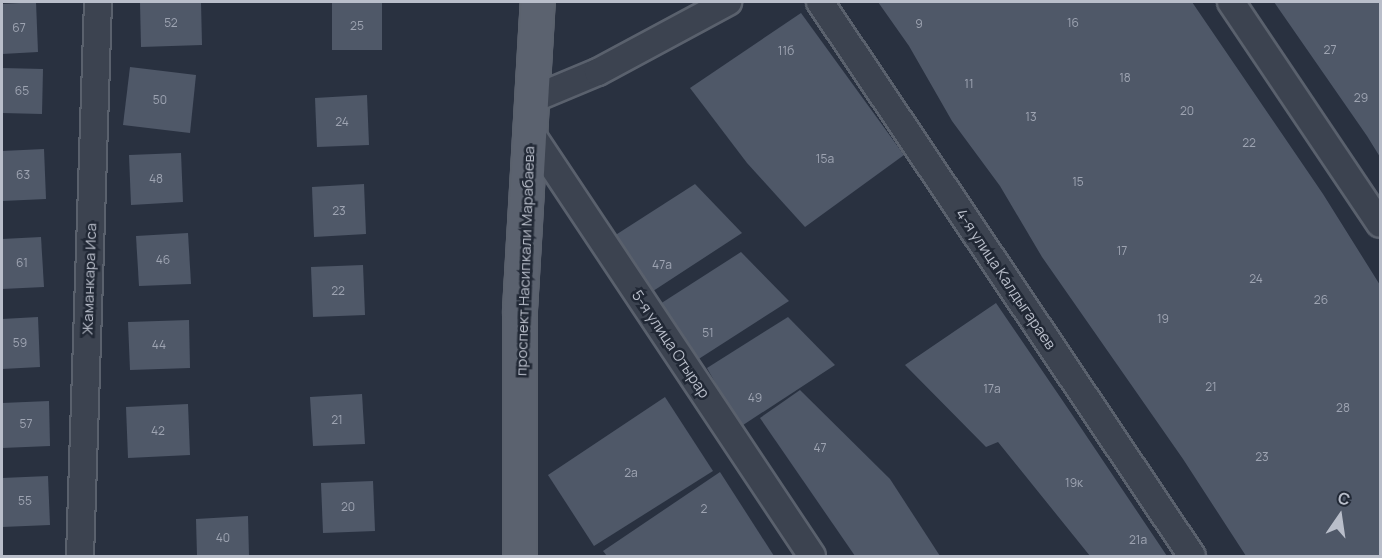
<!DOCTYPE html>
<html>
<head>
<meta charset="utf-8">
<style>
  body { margin:0 }
  #map { position:relative; width:1382px; height:558px; overflow:hidden; background:#293140; font-family:Manrope,sans-serif }
  div>[style] { position:absolute }
  .building>* { inset:0; background:#4f5868 }
  .roads { filter:drop-shadow(2px 0 #5a616d) drop-shadow(-2px 0 #5a616d) drop-shadow(0 2px #5a616d) drop-shadow(0 -2px #5a616d) }
  .minor>* { height:26px; margin:-13px; padding:0 13px; transform-origin:13px; border-radius:13px; background:#3c4350 }
  .major>* { height:32px; margin:-16px; padding:0 16px; transform-origin:16px; border-radius:16px; background:#5b626f }
  span { translate:-50% -50%; white-space:nowrap; text-align:center; line-height:1.15; -webkit-text-stroke:5px #212835; paint-order:stroke }
  .number-label { font-size:12px; color:#9ea4b2 }
  .number-label span { -webkit-text-stroke-width:0 }
  .street-label { font-size:15px; color:#b9beca }
  .frame { position:absolute; inset:0; border:3px solid #b9beca; pointer-events:none }
  .north { position:absolute; left:1310px; top:486px; width:60px; height:60px; -webkit-text-stroke:4px #212835; paint-order:stroke; rotate:13deg; font-size:16px; font-weight:700; line-height:24px; text-align:center; color:#b9beca }
  .north::after { content:''; display:block; margin:auto; width:21px; height:27px; background:#b9beca; clip-path:polygon(50% 0,100% 100%,50% 72%,0 100%) }
</style>
</head>
<body>
<div id="map">
  <div class="building">
    <div style="clip-path:polygon(36px 2px,38px 52px,2px 54px,2px 4px)"></div>
    <div style="clip-path:polygon(140px 2px,201px 2px,202px 45px,141px 47px)"></div>
    <div style="clip-path:polygon(332px 2px,382px 2px,382px 50px,332px 50px)"></div>
    <div style="clip-path:polygon(878px 2px,1192px 2px,1323px 194px,1380px 285px,1380px 556px,1246px 556px,1183px 459px,1042px 257px,1000px 186px,952px 121px,909px 46px)"></div>
    <div style="clip-path:polygon(1274px 2px,1380px 2px,1380px 157px,1367px 136px)"></div>
    <div style="clip-path:polygon(801px 13px,904px 155px,805px 227px,747px 163px,690px 88px)"></div>
    <div style="clip-path:polygon(130px 67px,196px 75px,190px 133px,123px 125px)"></div>
    <div style="clip-path:polygon(2px 68px,43px 69px,42px 114px,2px 113px)"></div>
    <div style="clip-path:polygon(367px 95px,369px 145px,317px 147px,315px 98px)"></div>
    <div style="clip-path:polygon(44px 149px,46px 199px,2px 201px,2px 151px)"></div>
    <div style="clip-path:polygon(181px 153px,183px 202px,131px 205px,129px 155px)"></div>
    <div style="clip-path:polygon(364px 184px,366px 234px,314px 237px,312px 187px)"></div>
    <div style="clip-path:polygon(695px 184px,742px 233px,647px 295px,614px 236px)"></div>
    <div style="clip-path:polygon(188px 233px,191px 284px,139px 286px,136px 236px)"></div>
    <div style="clip-path:polygon(41px 237px,44px 287px,2px 289px,2px 239px)"></div>
    <div style="clip-path:polygon(741px 252px,789px 301px,694px 362px,660px 304px)"></div>
    <div style="clip-path:polygon(363px 265px,365px 315px,313px 317px,311px 267px)"></div>
    <div style="clip-path:polygon(996px 303px,1071px 413px,1167px 556px,1090px 556px,998px 442px,986px 447px,905px 365px)"></div>
    <div style="clip-path:polygon(38px 317px,40px 367px,2px 369px,2px 319px)"></div>
    <div style="clip-path:polygon(788px 317px,835px 365px,740px 427px,707px 368px)"></div>
    <div style="clip-path:polygon(189px 320px,190px 368px,130px 370px,128px 322px)"></div>
    <div style="clip-path:polygon(800px 390px,890px 479px,940px 556px,855px 556px,760px 418px)"></div>
    <div style="clip-path:polygon(362px 394px,365px 444px,313px 446px,310px 397px)"></div>
    <div style="clip-path:polygon(665px 397px,713px 471px,594px 546px,548px 475px)"></div>
    <div style="clip-path:polygon(49px 401px,50px 446px,2px 448px,2px 403px)"></div>
    <div style="clip-path:polygon(188px 404px,190px 455px,128px 458px,126px 407px)"></div>
    <div style="clip-path:polygon(720px 472px,774px 556px,607px 556px,603px 551px)"></div>
    <div style="clip-path:polygon(48px 476px,50px 525px,2px 527px,2px 478px)"></div>
    <div style="clip-path:polygon(373px 481px,375px 531px,323px 533px,321px 483px)"></div>
    <div style="clip-path:polygon(248px 516px,249px 556px,197px 556px,196px 519px)"></div>
  </div>
  <div class="roads">
    <div class="minor">
      <div style="left:820px;top:2px;width:667px;rotate:56.12deg"></div>
      <div style="left:1231px;top:2px;width:267px;rotate:56.1deg"></div>
      <div style="left:533px;top:99px;width:70px;rotate:-22.6deg"></div>
      <div style="left:598px;top:72px;width:148px;rotate:-28.3deg"></div>
      <div style="left:530px;top:132px;width:509px;rotate:56.37deg"></div>
      <div style="left:80px;top:556px;width:554px;rotate:-88.14deg"></div>
    </div>
    <div class="major">
      <div style="left:520px;top:556px;width:246px;rotate:-90deg"></div>
      <div style="left:520px;top:310px;width:309px;rotate:-86.7deg"></div>
    </div>
  </div>
  <div class="number-label">
    <span style="left:171px;top:23px">52</span>
    <span style="left:1073px;top:23px">16</span>
    <span style="left:919px;top:24px">9</span>
    <span style="left:357px;top:26px">25</span>
    <span style="left:19px;top:28px">67</span>
    <span style="left:1330px;top:50px">27</span>
    <span style="left:786px;top:51px">11б</span>
    <span style="left:1125px;top:78px">18</span>
    <span style="left:969px;top:84px">11</span>
    <span style="left:22px;top:91px">65</span>
    <span style="left:1361px;top:98px">29</span>
    <span style="left:160px;top:100px">50</span>
    <span style="left:1187px;top:111px">20</span>
    <span style="left:1031px;top:117px">13</span>
    <span style="left:342px;top:122px">24</span>
    <span style="left:1249px;top:143px">22</span>
    <span style="left:825px;top:159px">15а</span>
    <span style="left:23px;top:175px">63</span>
    <span style="left:156px;top:179px">48</span>
    <span style="left:1078px;top:182px">15</span>
    <span style="left:339px;top:211px">23</span>
    <span style="left:1122px;top:251px">17</span>
    <span style="left:163px;top:260px">46</span>
    <span style="left:22px;top:263px">61</span>
    <span style="left:662px;top:265px">47а</span>
    <span style="left:1256px;top:279px">24</span>
    <span style="left:338px;top:291px">22</span>
    <span style="left:1321px;top:300px">26</span>
    <span style="left:1163px;top:319px">19</span>
    <span style="left:708px;top:333px">51</span>
    <span style="left:20px;top:343px">59</span>
    <span style="left:159px;top:345px">44</span>
    <span style="left:1211px;top:387px">21</span>
    <span style="left:992px;top:389px">17а</span>
    <span style="left:755px;top:398px">49</span>
    <span style="left:1343px;top:408px">28</span>
    <span style="left:337px;top:420px">21</span>
    <span style="left:26px;top:424px">57</span>
    <span style="left:158px;top:431px">42</span>
    <span style="left:820px;top:448px">47</span>
    <span style="left:1262px;top:457px">23</span>
    <span style="left:631px;top:473px">2а</span>
    <span style="left:1074px;top:483px">19к</span>
    <span style="left:25px;top:501px">55</span>
    <span style="left:348px;top:507px">20</span>
    <span style="left:704px;top:509px">2</span>
    <span style="left:223px;top:538px">40</span>
    <span style="left:1138px;top:540px">21а</span>
  </div>
  <div class="street-label">
    <span style="left:525px;top:261px;rotate:-88deg">проспект Насипкали Марабаева</span>
    <span style="left:89px;top:279px;rotate:-88deg">Жаманкара Иса</span>
    <span style="left:1006px;top:279px;rotate:56deg">4-я улица Калдыгараев</span>
    <span style="left:671px;top:344px;rotate:56deg">5-я улица Отырар</span>
  </div>
  <div class="frame"></div>
  <div class="north">С</div>
</div>
</body>
</html>
